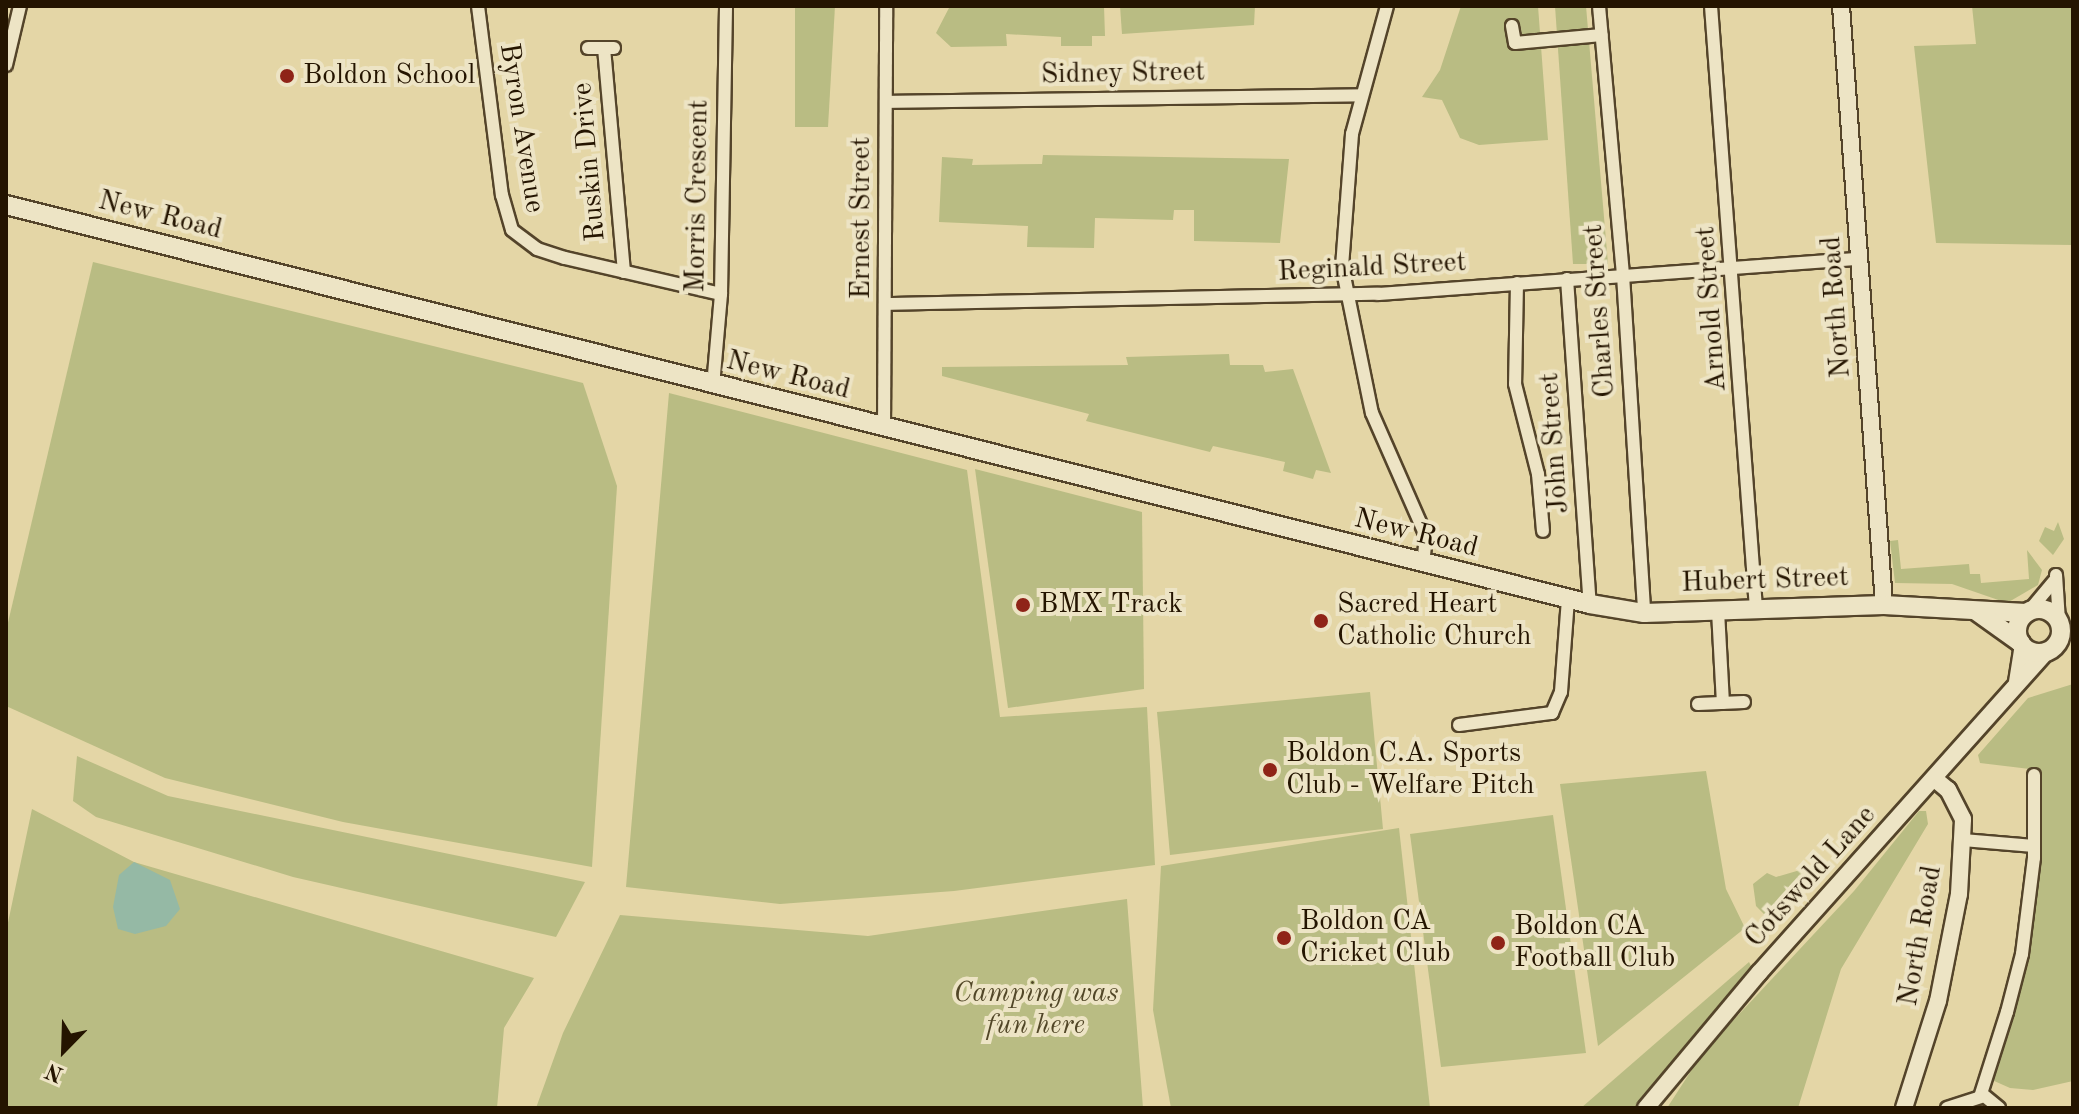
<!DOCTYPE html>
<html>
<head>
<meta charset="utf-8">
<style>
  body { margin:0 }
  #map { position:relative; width:2079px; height:1114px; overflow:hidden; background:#e4d6a6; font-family:"Old Standard TT",serif }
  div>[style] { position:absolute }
  .green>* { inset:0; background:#b9bc83 }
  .water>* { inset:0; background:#95b9a5 }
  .roads { filter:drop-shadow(2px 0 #54442a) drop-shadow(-2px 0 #54442a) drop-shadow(0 2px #54442a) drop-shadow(0 -2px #54442a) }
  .minor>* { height:12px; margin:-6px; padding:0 6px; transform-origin:6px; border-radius:6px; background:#ede4c5 }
  .tertiary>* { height:16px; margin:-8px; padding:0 8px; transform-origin:8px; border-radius:8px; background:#ede4c5 }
  .secondary>* { height:18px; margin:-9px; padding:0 9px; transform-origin:9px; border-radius:9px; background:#ede4c5 }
  .secondary>.ring { margin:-9px; padding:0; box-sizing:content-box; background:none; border:18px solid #ede4c5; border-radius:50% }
  .dots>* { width:22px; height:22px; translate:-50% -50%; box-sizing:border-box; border:4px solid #ede4c5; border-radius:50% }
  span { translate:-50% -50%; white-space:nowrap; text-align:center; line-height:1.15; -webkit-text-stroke:8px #ede4c5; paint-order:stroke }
  .street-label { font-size:28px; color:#241400 }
  .poi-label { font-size:28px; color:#241400 }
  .left { translate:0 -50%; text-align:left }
  .park-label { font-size:28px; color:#514627; font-style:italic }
  .frame { position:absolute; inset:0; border:8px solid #241400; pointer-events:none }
  .north { position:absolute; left:24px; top:1010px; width:80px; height:80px; -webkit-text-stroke:6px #ede4c5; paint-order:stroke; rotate:203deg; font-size:22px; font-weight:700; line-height:32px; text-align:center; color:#241400 }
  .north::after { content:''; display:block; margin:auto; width:28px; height:36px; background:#241400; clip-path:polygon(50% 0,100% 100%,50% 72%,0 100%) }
</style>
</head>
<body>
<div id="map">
  <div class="green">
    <div style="clip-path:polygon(795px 6px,835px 6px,828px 127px,795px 127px)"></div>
    <div style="clip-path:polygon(950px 6px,1104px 6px,1105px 36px,1092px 36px,1092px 46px,1061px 46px,1061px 37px,1006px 34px,1007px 46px,951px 47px,936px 33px)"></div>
    <div style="clip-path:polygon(1120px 6px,1255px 6px,1254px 25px,1122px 34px)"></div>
    <div style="clip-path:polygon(1461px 6px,1538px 6px,1548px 140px,1479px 145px,1460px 138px,1442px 100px,1422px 97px,1440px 70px)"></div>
    <div style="clip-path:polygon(1555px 6px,1586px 6px,1608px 264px,1573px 264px)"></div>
    <div style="clip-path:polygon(1972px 6px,2073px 6px,2073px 245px,1936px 243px,1914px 46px,1976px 44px)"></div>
    <div style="clip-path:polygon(1043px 155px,1289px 159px,1280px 243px,1194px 241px,1194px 210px,1174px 210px,1173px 220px,1095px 218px,1094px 248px,1027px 247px,1028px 226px,939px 222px,942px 157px,973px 159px,972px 165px,1042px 164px)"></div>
    <div style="clip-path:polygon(93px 262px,583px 383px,617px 486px,592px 867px,343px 822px,165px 778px,6px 706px,6px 631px)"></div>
    <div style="clip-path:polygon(1229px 354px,1230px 365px,1263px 365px,1265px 372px,1293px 369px,1331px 473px,1316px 470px,1313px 479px,1283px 471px,1285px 462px,1213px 446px,1210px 452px,1086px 421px,1089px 414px,942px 376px,942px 367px,1128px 365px,1126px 357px)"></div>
    <div style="clip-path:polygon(669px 393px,967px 470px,1000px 717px,1147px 707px,1155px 865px,954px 891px,780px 904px,626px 887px)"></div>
    <div style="clip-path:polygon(975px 469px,1142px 512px,1144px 689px,1008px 708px)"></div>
    <div style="clip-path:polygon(2058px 522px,2064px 539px,2053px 555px,2039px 541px,2045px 527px,2054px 531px)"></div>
    <div style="clip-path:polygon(1898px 540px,1901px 569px,1969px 564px,1970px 574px,1980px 574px,1981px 583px,2029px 579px,2027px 550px,2042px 570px,2038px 585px,2007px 603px,1952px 584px,1895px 583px,1890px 541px)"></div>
    <div style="clip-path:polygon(2073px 684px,2073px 1081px,2033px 1090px,2010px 1088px,1992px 1080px,2038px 869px,2039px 770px,1980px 763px,1978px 755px,2028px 698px)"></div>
    <div style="clip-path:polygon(1370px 692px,1383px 829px,1170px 855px,1157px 712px)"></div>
    <div style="clip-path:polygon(77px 756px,168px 796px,585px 882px,556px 937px,293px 877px,96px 817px,73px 801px)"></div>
    <div style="clip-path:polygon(1706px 771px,1726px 889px,1745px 928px,1598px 1046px,1560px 784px)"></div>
    <div style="clip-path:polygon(32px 809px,134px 862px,534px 978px,504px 1028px,497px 1108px,6px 1108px,6px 932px)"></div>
    <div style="clip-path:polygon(1919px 811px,1926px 811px,1928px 824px,1841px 969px,1798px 1108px,1667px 1108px,1702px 1054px,1854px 891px)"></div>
    <div style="clip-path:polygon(1553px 815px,1586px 1053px,1441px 1067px,1410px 834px)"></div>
    <div style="clip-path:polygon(1399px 828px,1430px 1108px,1171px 1108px,1153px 1010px,1161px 866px)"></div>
    <div style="clip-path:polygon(1807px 868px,1814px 871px,1769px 919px,1756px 906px,1753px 884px,1767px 873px,1776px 877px)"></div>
    <div style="clip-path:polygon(1127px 899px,1143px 1108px,536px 1108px,563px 1033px,620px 915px,868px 936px)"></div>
    <div style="clip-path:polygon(1749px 962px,1752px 968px,1635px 1108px,1581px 1108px)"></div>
  </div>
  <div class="water">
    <div style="clip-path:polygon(134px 862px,170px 880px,180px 909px,166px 926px,135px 934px,118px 929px,113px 907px,119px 875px)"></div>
  </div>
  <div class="roads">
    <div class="minor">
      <div style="left:478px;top:6px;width:191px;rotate:82.8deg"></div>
      <div style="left:502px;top:195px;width:36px;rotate:74deg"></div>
      <div style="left:512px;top:230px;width:31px;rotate:37deg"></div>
      <div style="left:537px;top:249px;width:29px;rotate:18deg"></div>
      <div style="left:565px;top:258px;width:160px;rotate:13deg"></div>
      <div style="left:1387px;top:6px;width:133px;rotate:105.3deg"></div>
      <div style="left:1352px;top:134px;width:132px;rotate:94.3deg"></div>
      <div style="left:1342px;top:266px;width:150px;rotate:78.5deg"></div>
      <div style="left:1372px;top:413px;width:134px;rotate:66.3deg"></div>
      <div style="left:1426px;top:536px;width:29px;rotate:96deg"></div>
      <div style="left:1599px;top:6px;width:270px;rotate:84.9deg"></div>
      <div style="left:1623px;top:275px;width:339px;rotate:86.4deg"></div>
      <div style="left:1711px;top:6px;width:605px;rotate:85.73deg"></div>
      <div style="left:1512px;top:26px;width:17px;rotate:80deg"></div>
      <div style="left:1515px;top:43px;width:87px;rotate:-5.3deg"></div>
      <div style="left:588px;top:48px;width:26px"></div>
      <div style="left:604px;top:48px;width:225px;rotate:84.9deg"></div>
      <div style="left:6px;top:65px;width:61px;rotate:-76.7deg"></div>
      <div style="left:886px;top:102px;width:474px;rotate:-0.8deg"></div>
      <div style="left:1567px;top:279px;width:326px;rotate:86deg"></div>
      <div style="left:1517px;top:283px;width:101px;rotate:91.1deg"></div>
      <div style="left:1515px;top:384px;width:93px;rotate:75.7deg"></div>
      <div style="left:1538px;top:474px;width:57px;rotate:85deg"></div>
      <div style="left:886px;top:304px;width:492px;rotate:-1.2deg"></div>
      <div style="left:1378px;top:294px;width:483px;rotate:-4.2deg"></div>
      <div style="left:713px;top:386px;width:92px;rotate:-85deg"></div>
      <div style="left:721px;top:294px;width:288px;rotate:-89deg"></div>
      <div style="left:884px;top:429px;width:423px;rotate:-89.7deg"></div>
      <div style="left:2056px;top:575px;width:47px;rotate:86.3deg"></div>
      <div style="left:1718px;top:611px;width:92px;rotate:86.9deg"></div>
      <div style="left:2029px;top:611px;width:39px;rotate:-50deg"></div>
      <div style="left:1698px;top:704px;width:46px;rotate:-2.5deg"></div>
      <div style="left:1459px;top:725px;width:94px;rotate:-7.4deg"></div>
      <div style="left:1552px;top:713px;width:23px;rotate:-67deg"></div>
      <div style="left:1561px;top:692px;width:93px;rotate:-85.7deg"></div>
      <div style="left:1963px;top:840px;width:71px;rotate:4.8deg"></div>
      <div style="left:1982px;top:1094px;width:22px;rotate:39deg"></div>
      <div style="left:1947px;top:1108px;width:35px;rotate:-18deg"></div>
      <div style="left:1980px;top:1097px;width:89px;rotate:-72.4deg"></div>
      <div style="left:2007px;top:1012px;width:60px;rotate:-75.5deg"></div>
      <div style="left:2022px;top:954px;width:97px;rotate:-82.9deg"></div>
      <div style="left:2034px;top:858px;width:83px;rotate:-90deg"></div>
    </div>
    <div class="tertiary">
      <div style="left:1841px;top:6px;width:601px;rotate:85.89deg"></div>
      <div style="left:2017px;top:682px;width:36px;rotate:-81deg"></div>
      <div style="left:1646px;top:1108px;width:176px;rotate:-50.1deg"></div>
      <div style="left:1759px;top:973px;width:432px;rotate:-48.2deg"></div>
      <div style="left:1904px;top:1108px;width:112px;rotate:-72.4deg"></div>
      <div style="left:1938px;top:1001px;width:109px;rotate:-78.9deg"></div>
      <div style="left:1959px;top:894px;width:75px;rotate:-86.9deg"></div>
      <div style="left:1963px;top:819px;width:33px;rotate:-117deg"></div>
      <div style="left:1948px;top:790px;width:17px;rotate:-140deg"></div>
    </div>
    <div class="secondary">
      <div style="left:6px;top:205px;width:1633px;rotate:14.14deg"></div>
      <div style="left:1590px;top:604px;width:55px;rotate:9.5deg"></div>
      <div style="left:1644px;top:613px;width:240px;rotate:-1.9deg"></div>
      <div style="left:1884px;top:605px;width:142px;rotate:3.2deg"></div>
      <div class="ring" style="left:2017px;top:609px;width:26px;height:26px"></div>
      <div style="left:1976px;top:611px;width:55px;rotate:35.4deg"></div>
    </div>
  </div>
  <div class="dots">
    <div style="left:287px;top:76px;background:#8f2418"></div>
    <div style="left:1023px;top:605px;background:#8f2418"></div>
    <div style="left:1321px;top:621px;background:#8f2418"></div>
    <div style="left:1270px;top:770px;background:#8f2418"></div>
    <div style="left:1284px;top:938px;background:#8f2418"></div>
    <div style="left:1498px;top:943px;background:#8f2418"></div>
  </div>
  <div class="street-label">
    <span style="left:1123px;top:74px;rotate:-1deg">Sidney Street</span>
    <span style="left:521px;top:128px;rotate:81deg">Byron Avenue</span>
    <span style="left:590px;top:162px;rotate:-95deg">Ruskin Drive</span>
    <span style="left:698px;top:196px;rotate:-89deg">Morris Crescent</span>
    <span style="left:160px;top:216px;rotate:14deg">New Road</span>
    <span style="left:862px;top:218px;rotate:-90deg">Ernest Street</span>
    <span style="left:1372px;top:268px;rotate:-3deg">Reginald Street</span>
    <span style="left:1837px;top:307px;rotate:-94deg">North Road</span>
    <span style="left:1712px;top:309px;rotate:-94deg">Arnold Street</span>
    <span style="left:1600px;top:311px;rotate:-94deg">Charles Street</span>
    <span style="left:788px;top:376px;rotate:14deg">New Road</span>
    <span style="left:1555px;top:443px;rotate:-94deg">John Street</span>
    <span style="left:1416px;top:534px;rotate:14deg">New Road</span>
    <span style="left:1765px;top:581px;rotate:-2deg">Hubert Street</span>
    <span style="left:1811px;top:877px;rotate:-48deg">Cotswold Lane</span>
    <span style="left:1921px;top:936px;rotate:-80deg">North Road</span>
  </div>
  <div class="poi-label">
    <span class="left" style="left:303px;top:76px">Boldon School</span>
    <span class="left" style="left:1039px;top:605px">BMX Track</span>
    <span class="left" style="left:1337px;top:621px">Sacred Heart<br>Catholic Church</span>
    <span class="left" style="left:1286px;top:770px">Boldon C.A. Sports<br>Club - Welfare Pitch</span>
    <span class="left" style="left:1300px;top:938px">Boldon CA<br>Cricket Club</span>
    <span class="left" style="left:1514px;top:943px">Boldon CA<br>Football Club</span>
  </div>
  <div class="park-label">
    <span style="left:1036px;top:1010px">Camping was<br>fun here</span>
  </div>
  <div class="frame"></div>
  <div class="north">N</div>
</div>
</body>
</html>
